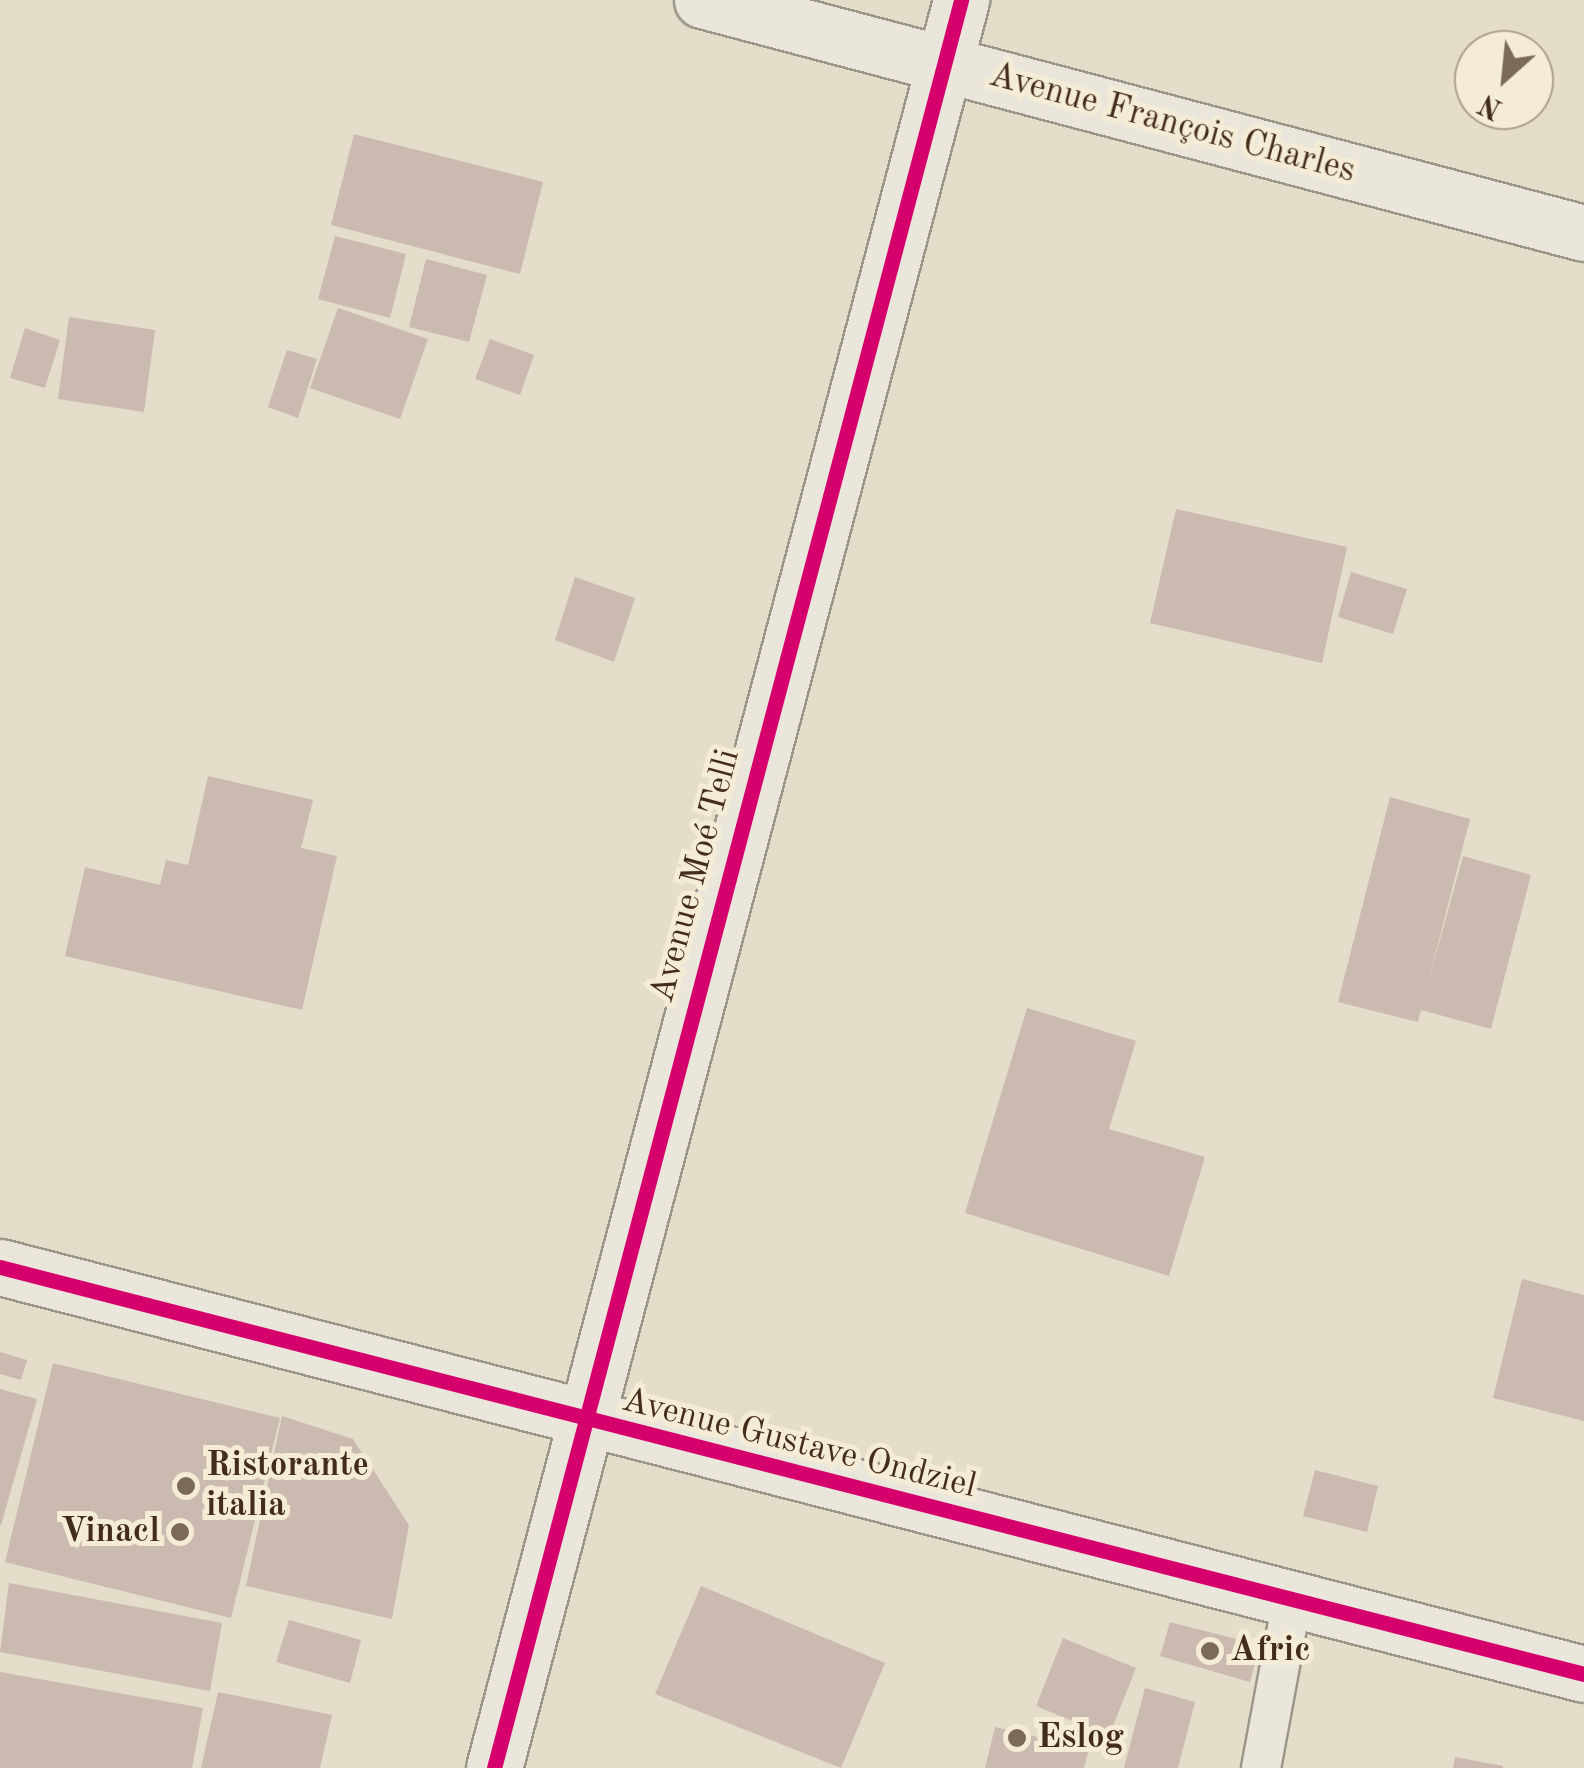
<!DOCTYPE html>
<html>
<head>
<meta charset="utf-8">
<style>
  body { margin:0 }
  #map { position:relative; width:1584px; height:1768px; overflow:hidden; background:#e4ddc9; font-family:"Old Standard TT",serif }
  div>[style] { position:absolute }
  .building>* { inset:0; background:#cbbaaf }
  .roads { filter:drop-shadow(2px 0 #9c9588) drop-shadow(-2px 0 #9c9588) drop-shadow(0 2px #9c9588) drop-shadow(0 -2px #9c9588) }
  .service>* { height:38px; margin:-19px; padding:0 19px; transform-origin:19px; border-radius:19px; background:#eae6dc }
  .minor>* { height:55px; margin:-27.5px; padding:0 27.5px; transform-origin:27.5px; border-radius:27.5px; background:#eae6dc }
  .cycleway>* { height:15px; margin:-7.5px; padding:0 7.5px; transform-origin:7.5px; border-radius:7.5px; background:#d6006c }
  .dots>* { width:28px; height:28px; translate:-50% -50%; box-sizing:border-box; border:5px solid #f5ecd5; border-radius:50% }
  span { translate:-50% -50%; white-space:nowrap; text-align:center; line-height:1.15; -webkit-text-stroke:10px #f5ecd5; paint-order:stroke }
  .street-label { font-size:35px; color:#442c1c }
  .poi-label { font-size:35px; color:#442c1c; font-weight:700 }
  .left { translate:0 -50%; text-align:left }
  .right { translate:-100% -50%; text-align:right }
  .north { position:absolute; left:1454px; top:30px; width:100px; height:100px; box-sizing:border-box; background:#f5ecd5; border:2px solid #ae9f8b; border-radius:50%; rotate:207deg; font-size:28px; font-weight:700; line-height:40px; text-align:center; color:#442c1c }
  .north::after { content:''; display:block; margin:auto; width:35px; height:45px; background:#7c6a59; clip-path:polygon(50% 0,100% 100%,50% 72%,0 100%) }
</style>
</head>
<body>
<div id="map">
  <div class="building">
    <div style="clip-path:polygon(354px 134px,543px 182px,520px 274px,331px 225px)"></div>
    <div style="clip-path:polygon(335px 236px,406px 254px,390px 318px,318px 299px)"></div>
    <div style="clip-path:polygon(426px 259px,487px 275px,469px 342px,409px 327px)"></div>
    <div style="clip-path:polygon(338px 308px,428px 339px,400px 419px,310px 388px)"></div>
    <div style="clip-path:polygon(69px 317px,155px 330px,144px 412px,58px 399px)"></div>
    <div style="clip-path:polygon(25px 328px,60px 340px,45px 388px,10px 378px)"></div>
    <div style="clip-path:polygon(490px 339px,534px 355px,520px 395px,475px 379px)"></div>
    <div style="clip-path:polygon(287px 350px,317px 359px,298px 418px,268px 407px)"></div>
    <div style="clip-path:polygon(1176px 509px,1347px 547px,1322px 663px,1150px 623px)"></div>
    <div style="clip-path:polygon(1351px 572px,1407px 589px,1393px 634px,1338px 617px)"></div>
    <div style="clip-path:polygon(575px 577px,635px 598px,614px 662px,555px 640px)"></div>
    <div style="clip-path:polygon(208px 776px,313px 800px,301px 848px,337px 856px,302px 1010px,65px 956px,85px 867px,160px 885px,166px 860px,188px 865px)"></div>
    <div style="clip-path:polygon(1390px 797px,1470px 819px,1427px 987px,1463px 856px,1531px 875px,1491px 1029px,1421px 1010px,1418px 1022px,1338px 1002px)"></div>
    <div style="clip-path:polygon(1027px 1008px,1136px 1041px,1109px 1129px,1205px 1157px,1169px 1276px,965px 1213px)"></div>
    <div style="clip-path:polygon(1522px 1279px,1584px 1295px,1584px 1421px,1493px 1398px)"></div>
    <div style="clip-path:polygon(0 1352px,27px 1360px,21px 1380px,0 1374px)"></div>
    <div style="clip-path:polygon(53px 1363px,280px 1418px,231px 1618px,5px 1562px)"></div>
    <div style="clip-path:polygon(0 1389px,37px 1399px,1px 1525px,0 1525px)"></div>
    <div style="clip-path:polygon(282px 1416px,353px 1439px,409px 1525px,392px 1619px,246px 1586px)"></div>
    <div style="clip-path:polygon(1315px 1470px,1378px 1486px,1367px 1532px,1303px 1516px)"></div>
    <div style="clip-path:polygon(9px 1583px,222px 1623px,210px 1691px,0 1652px)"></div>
    <div style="clip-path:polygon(701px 1586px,885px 1663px,841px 1768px,655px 1694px)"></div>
    <div style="clip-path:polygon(289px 1620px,361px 1640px,350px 1683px,276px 1662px)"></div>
    <div style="clip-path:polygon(1170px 1622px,1260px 1645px,1250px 1682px,1160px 1656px)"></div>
    <div style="clip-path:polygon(1063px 1638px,1136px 1668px,1109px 1736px,1036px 1706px)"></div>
    <div style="clip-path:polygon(0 1672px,203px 1708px,192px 1768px,0 1768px)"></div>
    <div style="clip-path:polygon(1145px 1688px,1195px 1702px,1178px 1768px,1124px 1768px)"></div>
    <div style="clip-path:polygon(218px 1692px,332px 1715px,320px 1768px,201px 1768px)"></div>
    <div style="clip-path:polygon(995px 1727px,1089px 1749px,1084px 1768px,985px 1768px)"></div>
    <div style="clip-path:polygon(1455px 1757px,1503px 1766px,1503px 1768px,1453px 1768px)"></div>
  </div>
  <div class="roads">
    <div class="service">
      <div style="left:1261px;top:1768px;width:171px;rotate:-79.5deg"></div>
    </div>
    <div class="minor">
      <div style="left:702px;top:0;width:912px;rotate:14.8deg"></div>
      <div style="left:0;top:1267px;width:1635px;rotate:14.41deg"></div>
      <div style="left:494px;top:1768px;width:1829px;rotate:-75.2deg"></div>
    </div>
  </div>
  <div class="cycleway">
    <div style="left:0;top:1267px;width:1635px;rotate:14.41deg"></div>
    <div style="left:494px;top:1768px;width:1829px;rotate:-75.2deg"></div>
  </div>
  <div class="dots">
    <div style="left:186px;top:1486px;background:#7c6a59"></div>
    <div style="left:180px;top:1532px;background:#7c6a59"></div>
    <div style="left:1210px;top:1651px;background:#7c6a59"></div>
    <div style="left:1017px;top:1738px;background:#7c6a59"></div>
  </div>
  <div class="street-label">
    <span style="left:1172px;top:124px;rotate:15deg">Avenue François Charles</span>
    <span style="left:696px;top:876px;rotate:-75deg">Avenue Moé Telli</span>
    <span style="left:799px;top:1444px;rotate:14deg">Avenue Gustave Ondziel</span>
  </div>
  <div class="poi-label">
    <span class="left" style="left:206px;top:1486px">Ristorante<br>italia</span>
    <span class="right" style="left:160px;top:1532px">Vinacl</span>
    <span class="left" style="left:1230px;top:1651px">Afric</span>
    <span class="left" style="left:1037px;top:1738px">Eslog</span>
  </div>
  <div class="north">N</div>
</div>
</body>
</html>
